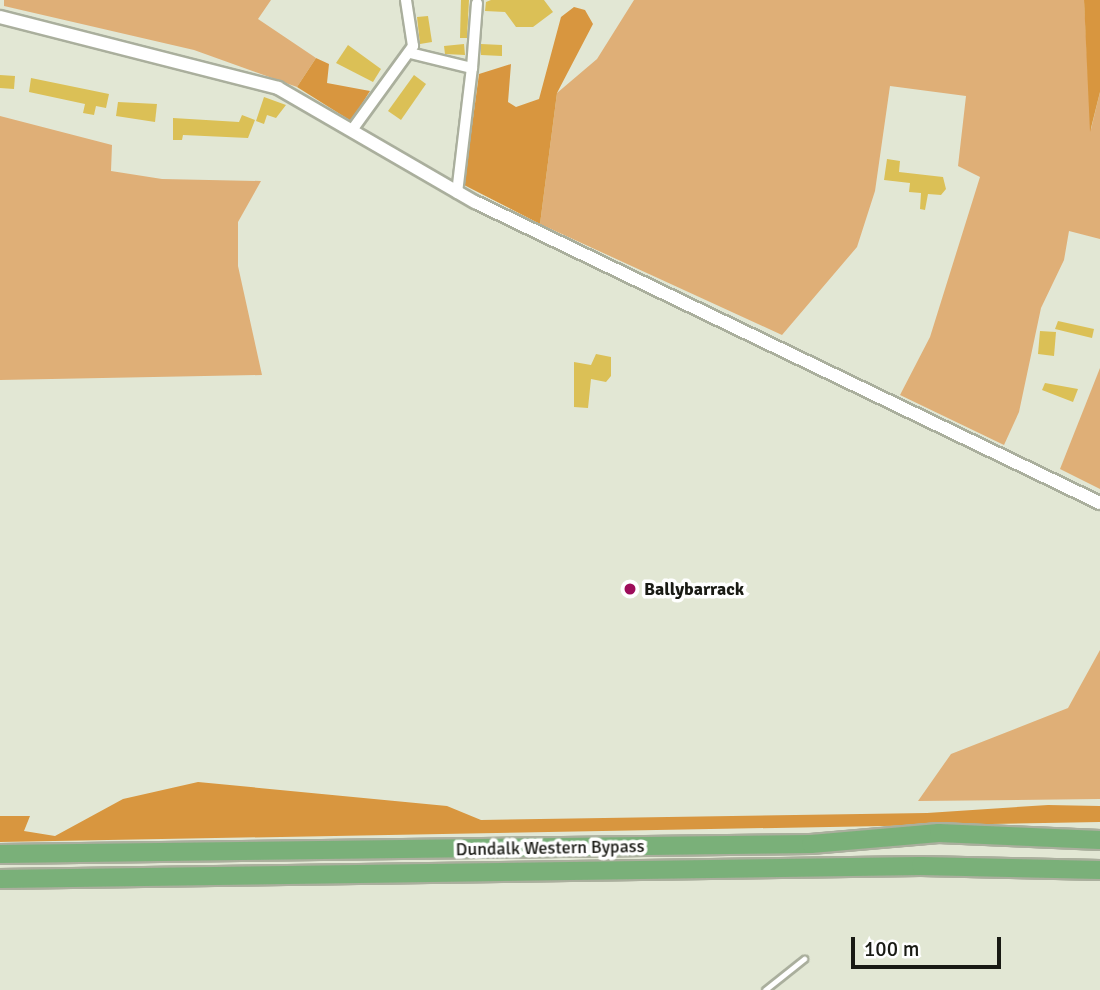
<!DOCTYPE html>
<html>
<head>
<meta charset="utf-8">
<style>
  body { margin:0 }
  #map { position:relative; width:1100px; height:990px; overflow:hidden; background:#e2e7d4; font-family:Signika,sans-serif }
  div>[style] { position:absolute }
  .green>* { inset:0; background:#dfaf77 }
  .forest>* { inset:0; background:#d8963f }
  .building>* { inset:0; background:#dbc056 }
  .roads { filter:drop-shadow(2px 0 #aaaf9d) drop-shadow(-2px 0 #aaaf9d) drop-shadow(0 2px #aaaf9d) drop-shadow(0 -2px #aaaf9d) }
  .service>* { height:4.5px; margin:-2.25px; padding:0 2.25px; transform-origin:2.25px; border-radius:2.25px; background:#fff }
  .minor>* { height:10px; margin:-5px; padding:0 5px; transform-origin:5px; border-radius:5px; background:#fff }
  .tertiary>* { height:12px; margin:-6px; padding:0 6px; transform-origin:6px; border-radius:6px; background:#fff }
  .motorway>* { height:18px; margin:-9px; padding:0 9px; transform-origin:9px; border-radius:9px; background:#7ab079 }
  .dots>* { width:19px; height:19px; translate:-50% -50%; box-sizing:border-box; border:4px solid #fff; border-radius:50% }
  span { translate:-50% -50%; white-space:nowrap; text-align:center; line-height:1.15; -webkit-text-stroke:7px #fff; paint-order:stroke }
  .poi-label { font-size:18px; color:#191a14; font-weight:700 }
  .left { translate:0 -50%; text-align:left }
  .street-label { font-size:18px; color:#191a14 }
  .scale { position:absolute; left:851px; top:937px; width:150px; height:32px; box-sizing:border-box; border:4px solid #191a14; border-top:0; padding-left:9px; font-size:21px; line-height:24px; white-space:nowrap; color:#191a14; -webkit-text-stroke:5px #fff; paint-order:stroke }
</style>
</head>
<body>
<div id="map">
  <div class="green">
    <div style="clip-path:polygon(4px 0,271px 0,258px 19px,316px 58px,297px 87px,194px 50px,4px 6px)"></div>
    <div style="clip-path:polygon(634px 0,1084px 0,1091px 129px,1100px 92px,1100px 239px,1069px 231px,1064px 260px,1041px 308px,1019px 412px,1004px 445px,900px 395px,930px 337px,980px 177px,958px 166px,966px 96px,890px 86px,875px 191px,857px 247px,782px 335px,540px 224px,557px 93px,597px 59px)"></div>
    <div style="clip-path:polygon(0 116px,112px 145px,111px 171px,162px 179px,261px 181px,238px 222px,238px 266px,262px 375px,0 380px)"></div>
    <div style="clip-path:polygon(1100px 368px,1100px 489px,1060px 469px)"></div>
    <div style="clip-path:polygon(1100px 650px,1100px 799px,918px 801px,951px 754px,1068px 708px)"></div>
  </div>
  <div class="forest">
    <div style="clip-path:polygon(1084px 0,1100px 0,1100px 92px,1090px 132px)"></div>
    <div style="clip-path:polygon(574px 7px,585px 10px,593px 24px,557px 93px,540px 224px,464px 185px,479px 74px,511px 64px,508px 102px,516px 107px,539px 99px,561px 17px)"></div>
    <div style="clip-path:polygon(316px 58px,329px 64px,327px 83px,370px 91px,351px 121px,297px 87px)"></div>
    <div style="clip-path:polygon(198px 782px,447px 806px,481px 820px,927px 813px,1048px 805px,1100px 806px,1100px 822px,0 842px,0 816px,30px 816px,24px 831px,55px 836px,123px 799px)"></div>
  </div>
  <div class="building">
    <div style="clip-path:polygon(461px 0,469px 0,467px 38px,460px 38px)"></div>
    <div style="clip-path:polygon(491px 0,544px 0,553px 12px,533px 27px,516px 27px,505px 12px,485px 11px,486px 2px)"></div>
    <div style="clip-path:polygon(428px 16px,432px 42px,420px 44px,417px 17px)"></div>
    <div style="clip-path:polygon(464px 44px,465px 55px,445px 54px,444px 46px)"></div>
    <div style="clip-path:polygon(481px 44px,502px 45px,502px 56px,481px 55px)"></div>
    <div style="clip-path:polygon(348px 45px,381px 69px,373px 82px,336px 63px)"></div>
    <div style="clip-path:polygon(0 75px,15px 76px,14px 89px,0 88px)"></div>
    <div style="clip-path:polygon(414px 75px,426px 84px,401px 120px,388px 111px)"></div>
    <div style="clip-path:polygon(31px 78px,109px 94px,106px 108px,96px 106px,94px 115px,83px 113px,85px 104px,29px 92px)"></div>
    <div style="clip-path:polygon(264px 97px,286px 105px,276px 118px,267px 115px,264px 124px,256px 121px)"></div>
    <div style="clip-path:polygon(118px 102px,157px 104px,155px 122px,116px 116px)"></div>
    <div style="clip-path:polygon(242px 115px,255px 120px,248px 138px,183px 135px,182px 140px,173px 140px,173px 118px,239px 122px)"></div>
    <div style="clip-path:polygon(887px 159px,900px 161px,899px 172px,943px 177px,946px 189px,941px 195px,928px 194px,925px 210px,920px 209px,921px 193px,909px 192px,910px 183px,884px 180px)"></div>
    <div style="clip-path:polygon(1058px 321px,1094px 329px,1092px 338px,1055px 329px)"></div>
    <div style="clip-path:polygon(1040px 331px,1056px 332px,1054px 356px,1038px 354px)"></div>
    <div style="clip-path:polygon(596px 354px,611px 357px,611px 376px,606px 382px,591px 379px,588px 408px,574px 407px,574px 362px,591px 365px)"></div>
    <div style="clip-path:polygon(1045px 383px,1078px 389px,1073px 402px,1042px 390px)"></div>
  </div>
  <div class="roads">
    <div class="service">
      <div style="left:765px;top:990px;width:50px;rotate:-38.5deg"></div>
    </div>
    <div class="minor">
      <div style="left:410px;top:53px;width:64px;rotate:13.6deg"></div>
      <div style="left:472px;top:68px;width:65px;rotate:-85.6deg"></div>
      <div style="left:352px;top:130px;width:104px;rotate:-54deg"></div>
      <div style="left:413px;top:46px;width:47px;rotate:-98.7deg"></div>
      <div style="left:457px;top:193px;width:126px;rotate:-83.2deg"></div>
    </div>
    <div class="tertiary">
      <div style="left:0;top:17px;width:287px;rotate:14.3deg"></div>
      <div style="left:278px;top:88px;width:228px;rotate:30.1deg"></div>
      <div style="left:475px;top:202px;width:694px;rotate:25.72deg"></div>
    </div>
    <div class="motorway">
      <div style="left:0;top:854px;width:811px;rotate:-0.71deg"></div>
      <div style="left:811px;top:844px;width:128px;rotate:-4.9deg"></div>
      <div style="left:939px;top:833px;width:161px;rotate:2.5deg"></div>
      <div style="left:0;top:879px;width:921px;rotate:-0.81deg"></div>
      <div style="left:921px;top:866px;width:179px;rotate:1.3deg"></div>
    </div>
  </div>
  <div class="dots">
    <div style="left:630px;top:589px;background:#9d0d5a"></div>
  </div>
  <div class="poi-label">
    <span class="left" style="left:644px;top:589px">Ballybarrack</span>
  </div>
  <div class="street-label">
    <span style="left:550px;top:848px;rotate:-1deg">Dundalk Western Bypass</span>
  </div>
  <div class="scale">100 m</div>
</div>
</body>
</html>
